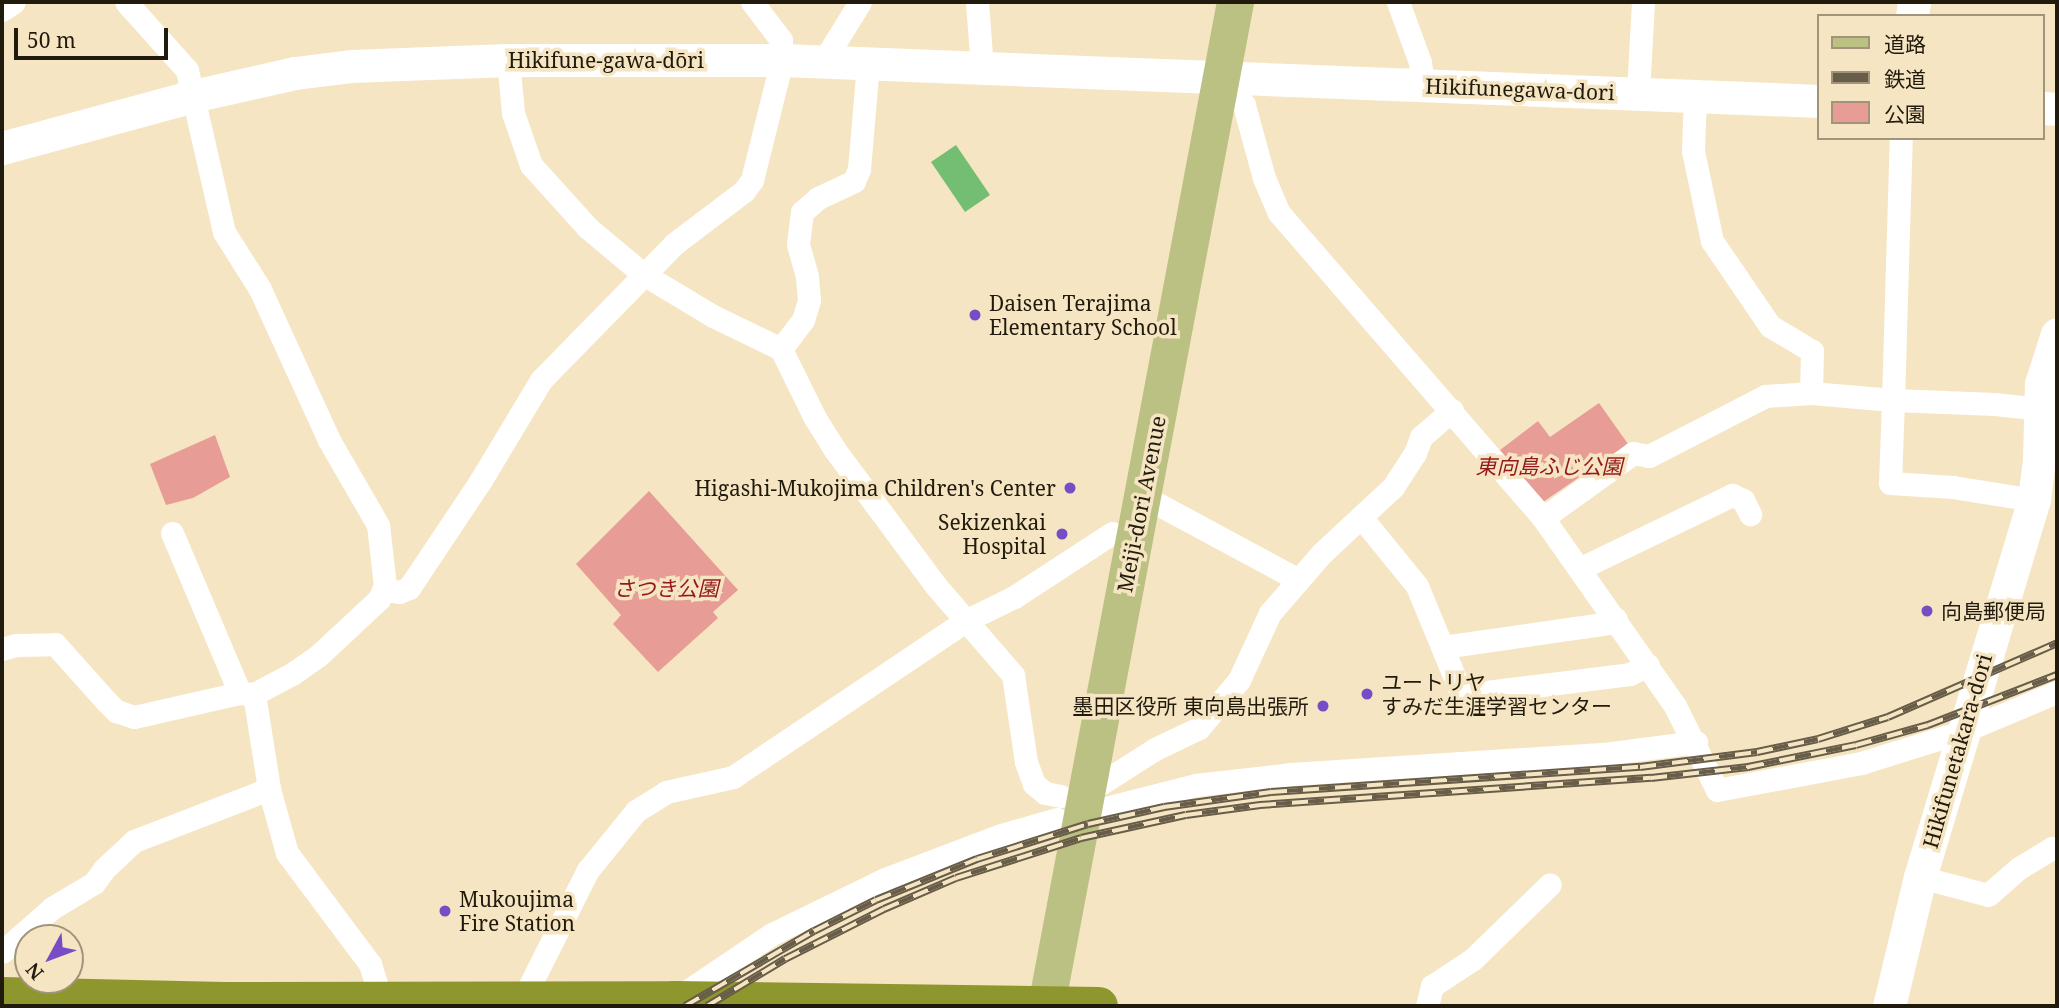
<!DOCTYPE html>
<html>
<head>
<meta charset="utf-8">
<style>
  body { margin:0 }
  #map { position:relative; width:2059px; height:1008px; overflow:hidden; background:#f6e5c2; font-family:"Noto Serif","Noto Sans JP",serif }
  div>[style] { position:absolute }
  .green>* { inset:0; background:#e79d96 }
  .water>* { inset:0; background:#74be73 }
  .street>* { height:23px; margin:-11.5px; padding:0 11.5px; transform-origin:11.5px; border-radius:11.5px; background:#fff }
  .secondary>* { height:33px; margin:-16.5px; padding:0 16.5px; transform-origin:16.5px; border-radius:16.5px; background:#fff }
  .primary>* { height:37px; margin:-18.5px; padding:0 18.5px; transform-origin:18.5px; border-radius:18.5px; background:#bbc182 }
  .highway>* { height:38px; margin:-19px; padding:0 19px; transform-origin:19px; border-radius:19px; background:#8e972e }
  .rail>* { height:8px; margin-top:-4px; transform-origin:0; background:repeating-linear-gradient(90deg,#f6e5c2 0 16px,#675d49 0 32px); box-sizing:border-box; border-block:2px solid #675d49 }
  .dots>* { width:19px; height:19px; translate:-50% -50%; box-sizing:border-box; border:4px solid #f6e5c2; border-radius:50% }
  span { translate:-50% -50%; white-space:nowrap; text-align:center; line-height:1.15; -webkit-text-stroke:7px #f6e5c2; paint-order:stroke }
  .street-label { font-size:21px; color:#211b0e }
  .poi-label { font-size:21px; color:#211b0e }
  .left { translate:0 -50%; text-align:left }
  .right { translate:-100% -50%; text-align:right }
  .park-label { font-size:21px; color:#93171d; font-style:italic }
  .frame { position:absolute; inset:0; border:4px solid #211b0e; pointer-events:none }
  .legend { position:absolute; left:1817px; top:14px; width:228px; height:126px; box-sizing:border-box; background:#f6e5c2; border:2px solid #a1947a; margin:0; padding:9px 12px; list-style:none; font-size:21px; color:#211b0e }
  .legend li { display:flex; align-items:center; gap:14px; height:35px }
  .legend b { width:35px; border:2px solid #a1947a }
  .north { position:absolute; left:14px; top:924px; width:70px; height:70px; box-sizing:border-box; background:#f6e5c2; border:2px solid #a1947a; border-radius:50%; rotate:229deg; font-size:19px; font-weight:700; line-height:28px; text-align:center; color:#211b0e }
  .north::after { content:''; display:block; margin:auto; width:24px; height:32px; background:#774cc4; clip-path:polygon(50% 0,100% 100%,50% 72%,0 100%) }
  .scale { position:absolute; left:14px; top:28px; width:154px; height:32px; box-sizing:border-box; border:4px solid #211b0e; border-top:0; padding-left:9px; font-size:21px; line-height:24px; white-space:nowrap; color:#211b0e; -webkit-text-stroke:5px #f6e5c2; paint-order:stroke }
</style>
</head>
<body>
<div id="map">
  <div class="green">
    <div style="clip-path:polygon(1599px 403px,1628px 444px,1543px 502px,1500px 450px,1538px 421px,1550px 437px)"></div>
    <div style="clip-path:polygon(215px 435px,230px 477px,193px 498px,166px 505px,150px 464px)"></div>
    <div style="clip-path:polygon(649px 491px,738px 590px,713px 612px,718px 618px,658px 672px,613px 624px,621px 615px,576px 564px)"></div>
  </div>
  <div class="water">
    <div style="clip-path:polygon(956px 145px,990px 195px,965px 212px,931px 162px)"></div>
  </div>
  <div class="street">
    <div style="left:977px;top:2px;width:66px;rotate:85.7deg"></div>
    <div style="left:1398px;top:2px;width:64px;rotate:69.9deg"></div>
    <div style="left:1420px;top:62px;width:24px;rotate:83deg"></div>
    <div style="left:2px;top:10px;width:14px;rotate:-34deg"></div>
    <div style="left:508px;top:60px;width:53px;rotate:84.6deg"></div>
    <div style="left:513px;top:113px;width:55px;rotate:70.9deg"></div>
    <div style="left:531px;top:165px;width:85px;rotate:47.9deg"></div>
    <div style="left:588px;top:228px;width:72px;rotate:39.9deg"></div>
    <div style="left:643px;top:274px;width:82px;rotate:31deg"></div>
    <div style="left:713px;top:316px;width:76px;rotate:25.9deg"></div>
    <div style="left:781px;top:349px;width:77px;rotate:63.8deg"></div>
    <div style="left:815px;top:418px;width:38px;rotate:58deg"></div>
    <div style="left:835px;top:450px;width:169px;rotate:53.4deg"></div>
    <div style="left:936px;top:586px;width:118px;rotate:49.1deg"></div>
    <div style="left:1013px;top:675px;width:88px;rotate:81.5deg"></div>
    <div style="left:1026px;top:762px;width:23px;rotate:70deg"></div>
    <div style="left:1034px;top:784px;width:14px;rotate:39deg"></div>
    <div style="left:1045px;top:793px;width:16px;rotate:11deg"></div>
    <div style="left:823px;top:62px;width:70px;rotate:-58.3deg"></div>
    <div style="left:1220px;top:78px;width:36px;rotate:48deg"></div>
    <div style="left:1244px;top:105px;width:76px;rotate:74.7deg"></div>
    <div style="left:1264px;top:178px;width:38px;rotate:67deg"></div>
    <div style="left:1279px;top:213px;width:403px;rotate:49.1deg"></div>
    <div style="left:1543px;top:518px;width:230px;rotate:54.9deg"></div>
    <div style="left:1675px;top:706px;width:94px;rotate:63.4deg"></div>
    <div style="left:1717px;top:790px;width:147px;rotate:-10.6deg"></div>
    <div style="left:1861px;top:763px;width:108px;rotate:-17.3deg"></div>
    <div style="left:1964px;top:731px;width:101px;rotate:-22.8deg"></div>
    <div style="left:1638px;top:92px;width:90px;rotate:-86.8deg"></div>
    <div style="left:1695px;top:96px;width:55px;rotate:92.1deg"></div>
    <div style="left:1693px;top:151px;width:92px;rotate:78.1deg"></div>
    <div style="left:1712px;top:241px;width:103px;rotate:55.7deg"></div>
    <div style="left:1770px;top:326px;width:49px;rotate:30.8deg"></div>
    <div style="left:1812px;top:351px;width:42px;rotate:91.4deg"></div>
    <div style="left:781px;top:349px;width:36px;rotate:-53deg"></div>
    <div style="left:803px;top:320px;width:21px;rotate:-73deg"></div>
    <div style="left:809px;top:300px;width:24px;rotate:-95deg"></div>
    <div style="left:807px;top:276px;width:33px;rotate:-106deg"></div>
    <div style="left:798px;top:244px;width:32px;rotate:-83deg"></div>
    <div style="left:802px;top:212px;width:21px;rotate:-41deg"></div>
    <div style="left:818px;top:198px;width:40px;rotate:-25deg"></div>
    <div style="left:854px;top:181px;width:13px;rotate:-67deg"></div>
    <div style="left:859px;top:169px;width:106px;rotate:-85.1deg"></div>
    <div style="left:1141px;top:495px;width:179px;rotate:28.3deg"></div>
    <div style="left:2034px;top:500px;width:82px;rotate:-170.9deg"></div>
    <div style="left:1953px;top:487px;width:63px;rotate:-176.4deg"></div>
    <div style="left:1890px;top:483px;width:83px;rotate:-87.9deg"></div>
    <div style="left:1893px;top:400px;width:102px;rotate:2.2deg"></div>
    <div style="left:1995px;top:404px;width:45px;rotate:6.3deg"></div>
    <div style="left:1361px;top:517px;width:89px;rotate:50.9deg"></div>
    <div style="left:1417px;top:586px;width:118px;rotate:67.6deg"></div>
    <div style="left:1462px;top:695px;width:169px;rotate:-7.1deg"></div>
    <div style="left:1630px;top:674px;width:20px;rotate:-27deg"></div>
    <div style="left:1543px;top:518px;width:111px;rotate:-35.8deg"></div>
    <div style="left:1633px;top:453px;width:16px;rotate:11deg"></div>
    <div style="left:1649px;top:456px;width:131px;rotate:-27.3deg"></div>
    <div style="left:1765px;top:396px;width:46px;rotate:-3.7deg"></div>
    <div style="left:1811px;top:393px;width:82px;rotate:4.9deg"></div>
    <div style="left:1893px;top:400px;width:262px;rotate:-88.3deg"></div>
    <div style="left:172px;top:533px;width:174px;rotate:67deg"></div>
    <div style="left:1581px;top:568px;width:168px;rotate:-25.8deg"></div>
    <div style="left:1732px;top:495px;width:12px;rotate:24deg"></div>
    <div style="left:1743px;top:500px;width:16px;rotate:63deg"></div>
    <div style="left:383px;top:590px;width:16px;rotate:7deg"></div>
    <div style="left:399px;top:592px;width:11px;rotate:-22deg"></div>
    <div style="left:409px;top:588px;width:130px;rotate:-56.3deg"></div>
    <div style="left:481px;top:480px;width:117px;rotate:-59deg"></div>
    <div style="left:541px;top:380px;width:190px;rotate:-45.6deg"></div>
    <div style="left:674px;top:244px;width:88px;rotate:-37.1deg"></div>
    <div style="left:744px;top:191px;width:14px;rotate:-54deg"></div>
    <div style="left:752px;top:180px;width:124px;rotate:-76deg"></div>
    <div style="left:782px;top:60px;width:20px;rotate:-93deg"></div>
    <div style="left:781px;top:40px;width:48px;rotate:-127.3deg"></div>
    <div style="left:1443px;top:647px;width:169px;rotate:-8.2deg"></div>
    <div style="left:1610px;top:623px;width:7px;rotate:-34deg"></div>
    <div style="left:2px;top:649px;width:15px;rotate:-16deg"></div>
    <div style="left:16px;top:645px;width:39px;rotate:-1deg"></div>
    <div style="left:55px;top:644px;width:75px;rotate:48.2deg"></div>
    <div style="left:105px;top:700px;width:16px;rotate:45deg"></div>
    <div style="left:116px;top:711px;width:19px;rotate:18deg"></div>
    <div style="left:134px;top:717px;width:109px;rotate:-12.8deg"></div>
    <div style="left:240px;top:693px;width:14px;rotate:4deg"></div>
    <div style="left:254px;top:694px;width:43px;rotate:-27.8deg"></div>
    <div style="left:292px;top:674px;width:33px;rotate:-35deg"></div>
    <div style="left:319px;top:655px;width:82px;rotate:-43deg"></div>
    <div style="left:379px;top:599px;width:14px;rotate:-65deg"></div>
    <div style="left:385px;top:586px;width:61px;rotate:-96.5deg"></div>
    <div style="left:378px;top:525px;width:98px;rotate:-120deg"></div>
    <div style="left:329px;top:440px;width:166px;rotate:-114.6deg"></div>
    <div style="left:260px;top:289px;width:67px;rotate:-122.3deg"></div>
    <div style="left:224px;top:232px;width:166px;rotate:-102.9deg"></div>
    <div style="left:187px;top:70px;width:91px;rotate:-131.9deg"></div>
    <div style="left:254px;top:694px;width:96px;rotate:81deg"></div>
    <div style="left:269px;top:789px;width:66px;rotate:74.3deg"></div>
    <div style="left:287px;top:853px;width:139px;rotate:53.2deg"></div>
    <div style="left:370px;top:964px;width:38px;rotate:73deg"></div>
    <div style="left:1086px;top:793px;width:82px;rotate:-32.5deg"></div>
    <div style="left:1155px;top:749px;width:49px;rotate:-25.5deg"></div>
    <div style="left:1199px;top:728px;width:62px;rotate:-50.2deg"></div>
    <div style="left:1239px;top:680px;width:74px;rotate:-65.2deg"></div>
    <div style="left:1270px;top:613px;width:79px;rotate:-49.1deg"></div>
    <div style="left:1322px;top:553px;width:97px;rotate:-42.9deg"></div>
    <div style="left:1393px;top:487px;width:40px;rotate:-57.1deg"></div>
    <div style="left:1415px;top:453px;width:17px;rotate:-69deg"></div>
    <div style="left:1421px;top:437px;width:41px;rotate:-41.1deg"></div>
    <div style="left:1082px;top:814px;width:118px;rotate:-14.3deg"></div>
    <div style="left:1196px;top:785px;width:96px;rotate:-6.6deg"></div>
    <div style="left:1291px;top:774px;width:314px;rotate:-3.7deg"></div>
    <div style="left:1604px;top:754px;width:93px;rotate:-7.4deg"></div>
    <div style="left:1920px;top:877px;width:70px;rotate:14.8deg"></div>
    <div style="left:1988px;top:895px;width:41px;rotate:-41.1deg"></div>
    <div style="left:2019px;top:868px;width:39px;rotate:-31deg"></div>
    <div style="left:2052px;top:848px;width:5px"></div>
    <div style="left:2px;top:952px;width:67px;rotate:-41.3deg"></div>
    <div style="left:52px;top:908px;width:49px;rotate:-30.8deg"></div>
    <div style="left:94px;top:883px;width:17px;rotate:-54deg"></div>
    <div style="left:104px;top:869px;width:41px;rotate:-43deg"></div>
    <div style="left:134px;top:841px;width:145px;rotate:-21.1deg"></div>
    <div style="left:677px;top:998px;width:115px;rotate:-34deg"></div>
    <div style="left:772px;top:934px;width:126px;rotate:-26deg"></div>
    <div style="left:885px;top:879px;width:124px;rotate:-20.8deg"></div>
    <div style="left:1001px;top:835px;width:58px;rotate:-15.9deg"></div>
    <div style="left:522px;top:1001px;width:147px;rotate:-63.3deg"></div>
    <div style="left:588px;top:870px;width:76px;rotate:-50.9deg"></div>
    <div style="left:636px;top:811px;width:36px;rotate:-32deg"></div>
    <div style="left:666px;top:792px;width:69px;rotate:-12.6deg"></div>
    <div style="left:733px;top:777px;width:280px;rotate:-33.9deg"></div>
    <div style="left:965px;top:621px;width:55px;rotate:-26.1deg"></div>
    <div style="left:1014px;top:597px;width:117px;rotate:-33.1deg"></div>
    <div style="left:1427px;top:1006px;width:21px;rotate:-76deg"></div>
    <div style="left:1432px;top:986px;width:49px;rotate:-33.4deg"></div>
    <div style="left:1473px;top:959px;width:107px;rotate:-44.2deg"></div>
  </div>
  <div class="secondary">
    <div style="left:1912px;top:16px;width:14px;rotate:-82deg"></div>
    <div style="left:2043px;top:108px;width:14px;rotate:4deg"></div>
    <div style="left:2px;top:148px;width:198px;rotate:-15.2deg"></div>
    <div style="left:193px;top:96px;width:105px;rotate:-12.7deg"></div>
    <div style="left:295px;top:73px;width:56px;rotate:-7.1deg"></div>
    <div style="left:351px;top:66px;width:157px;rotate:-2.2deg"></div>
    <div style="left:508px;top:60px;width:274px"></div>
    <div style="left:782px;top:60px;width:1038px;rotate:2.26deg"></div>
    <div style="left:1889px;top:1006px;width:133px;rotate:-76.5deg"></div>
    <div style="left:1920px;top:877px;width:394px;rotate:-73.2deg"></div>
    <div style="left:2034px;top:500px;width:41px;rotate:-83deg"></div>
    <div style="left:2039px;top:459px;width:75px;rotate:-88.5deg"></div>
    <div style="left:2041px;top:384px;width:52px;rotate:-72.3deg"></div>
  </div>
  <div class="primary">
    <div style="left:1046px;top:1006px;width:1022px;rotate:-79.34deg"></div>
  </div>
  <div class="highway">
    <div style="left:2px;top:996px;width:223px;rotate:1.3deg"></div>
    <div style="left:225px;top:1001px;width:449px;rotate:-0.1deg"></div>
    <div style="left:674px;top:1000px;width:425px;rotate:0.8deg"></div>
  </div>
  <div class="rail">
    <div style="left:685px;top:1006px;width:149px;rotate:-30.2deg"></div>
    <div style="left:814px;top:931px;width:69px;rotate:-26.6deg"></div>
    <div style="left:876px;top:900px;width:109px;rotate:-22.1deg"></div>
    <div style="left:977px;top:859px;width:116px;rotate:-17.5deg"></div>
    <div style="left:1088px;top:824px;width:78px;rotate:-12.6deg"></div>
    <div style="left:1164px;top:807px;width:108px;rotate:-8deg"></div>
    <div style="left:1271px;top:792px;width:370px;rotate:-3.9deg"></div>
    <div style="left:1640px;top:767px;width:118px;rotate:-7.3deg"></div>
    <div style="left:1757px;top:752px;width:62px;rotate:-12deg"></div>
    <div style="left:1818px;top:739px;width:73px;rotate:-17.4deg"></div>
    <div style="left:1888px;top:717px;width:184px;rotate:-23.6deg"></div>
    <div style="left:707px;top:1006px;width:91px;rotate:-31.1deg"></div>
    <div style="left:785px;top:959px;width:111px;rotate:-26.8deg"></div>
    <div style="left:884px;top:909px;width:78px;rotate:-23.3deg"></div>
    <div style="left:956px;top:878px;width:131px;rotate:-17.7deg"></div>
    <div style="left:1081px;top:838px;width:107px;rotate:-12.4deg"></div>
    <div style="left:1186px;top:815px;width:75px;rotate:-7.7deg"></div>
    <div style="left:1260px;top:805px;width:392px;rotate:-4deg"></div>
    <div style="left:1651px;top:778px;width:98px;rotate:-6.5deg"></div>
    <div style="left:1748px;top:767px;width:110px;rotate:-11.5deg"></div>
    <div style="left:1856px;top:745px;width:75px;rotate:-15.5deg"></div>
    <div style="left:1928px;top:725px;width:138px;rotate:-21.2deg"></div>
  </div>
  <div class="dots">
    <div style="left:975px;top:315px;background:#774cc4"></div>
    <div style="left:1070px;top:488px;background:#774cc4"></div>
    <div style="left:1062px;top:534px;background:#774cc4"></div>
    <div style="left:1927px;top:611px;background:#774cc4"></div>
    <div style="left:1367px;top:694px;background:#774cc4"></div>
    <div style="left:1323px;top:706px;background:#774cc4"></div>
    <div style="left:445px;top:911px;background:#774cc4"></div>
  </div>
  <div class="street-label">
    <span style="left:606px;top:60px">Hikifune-gawa-dōri</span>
    <span style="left:1520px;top:89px;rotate:2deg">Hikifunegawa-dori</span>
    <span style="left:1141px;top:504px;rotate:-79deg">Meiji-dori Avenue</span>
    <span style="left:1957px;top:751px;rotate:-74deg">Hikifunetakara-dori</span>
  </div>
  <div class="poi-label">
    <span class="left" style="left:989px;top:315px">Daisen Terajima<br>Elementary School</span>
    <span class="right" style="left:1056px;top:488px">Higashi-Mukojima Children's Center</span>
    <span class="right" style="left:1046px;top:534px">Sekizenkai<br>Hospital</span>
    <span class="left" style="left:1941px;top:611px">向島郵便局</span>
    <span class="left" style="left:1381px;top:694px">ユートリヤ<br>すみだ生涯学習センター</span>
    <span class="right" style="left:1309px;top:706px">墨田区役所 東向島出張所</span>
    <span class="left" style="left:459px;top:911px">Mukoujima<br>Fire Station</span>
  </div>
  <div class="park-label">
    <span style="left:1549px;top:466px">東向島ふじ公園</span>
    <span style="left:666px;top:588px">さつき公園</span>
  </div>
  <div class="frame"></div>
  <ul class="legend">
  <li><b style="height:9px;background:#bbc182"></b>道路</li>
  <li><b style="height:9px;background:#675d49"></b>鉄道</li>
  <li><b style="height:19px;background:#e79d96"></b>公園</li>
  </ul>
  <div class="north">N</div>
  <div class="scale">50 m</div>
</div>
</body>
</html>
